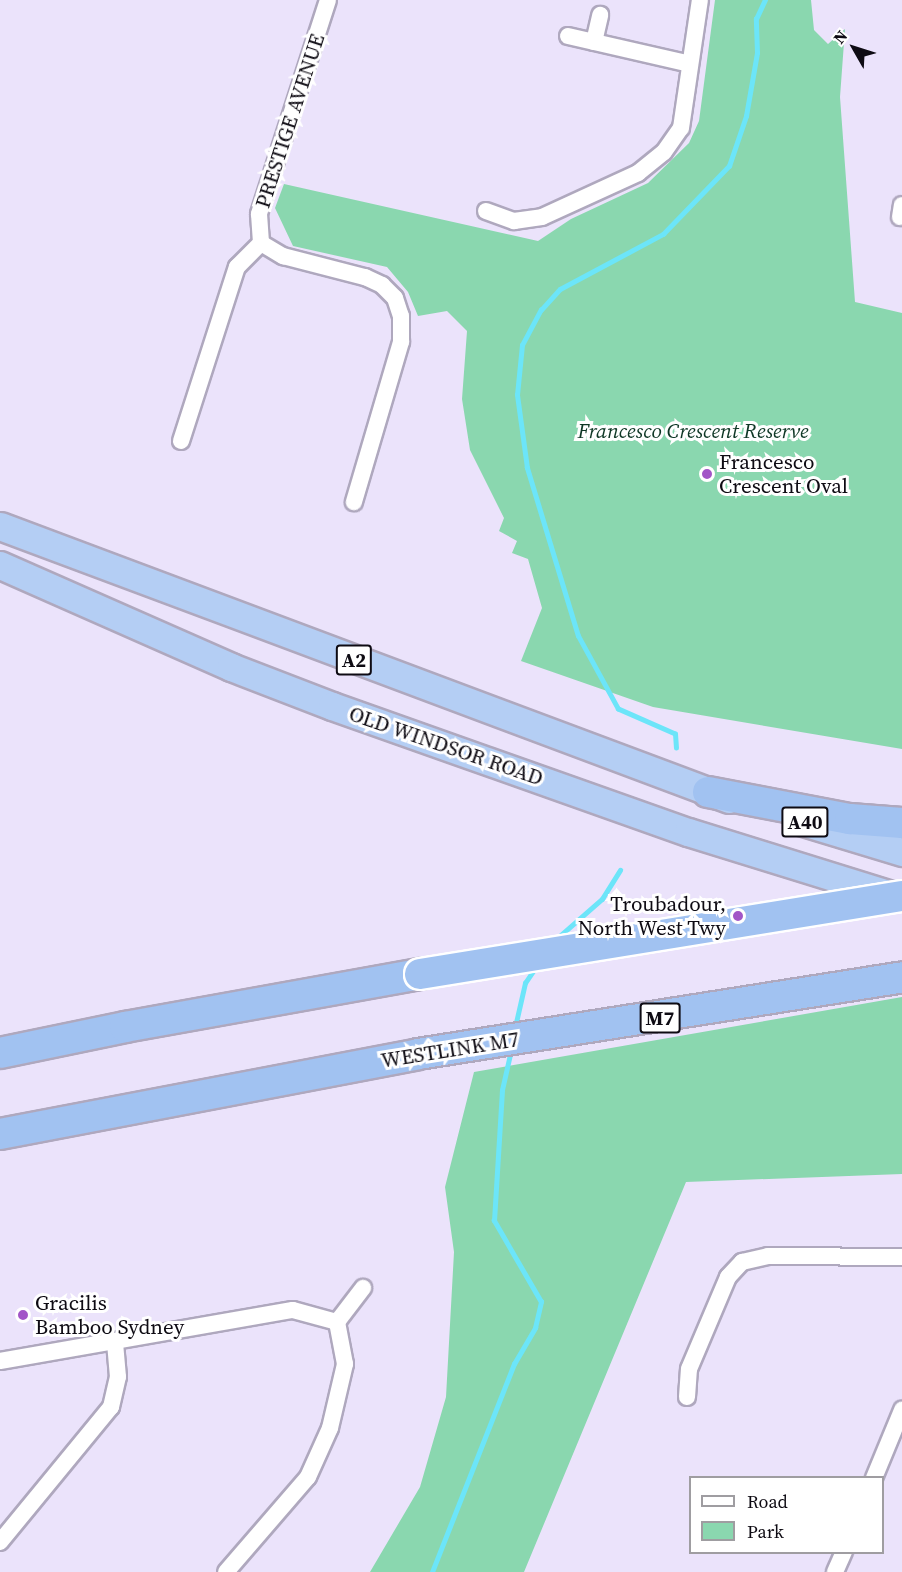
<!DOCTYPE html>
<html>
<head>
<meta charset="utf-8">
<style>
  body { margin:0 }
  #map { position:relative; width:902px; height:1572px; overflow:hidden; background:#ebe3fb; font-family:"Source Serif 4",serif }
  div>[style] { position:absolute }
  .green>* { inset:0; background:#8ad7af }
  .stream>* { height:4.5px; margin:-2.25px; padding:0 2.25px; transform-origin:2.25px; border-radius:2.25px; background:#6ce5f9 }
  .roads { filter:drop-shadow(2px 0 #afa8be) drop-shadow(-2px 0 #afa8be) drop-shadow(0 2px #afa8be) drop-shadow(0 -2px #afa8be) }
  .minor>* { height:16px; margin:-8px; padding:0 8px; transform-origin:8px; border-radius:8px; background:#fff }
  .trunk>* { height:27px; margin:-13.5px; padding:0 13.5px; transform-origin:13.5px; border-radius:13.5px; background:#b4cef4 }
  .motorway>* { height:30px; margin:-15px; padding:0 15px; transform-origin:15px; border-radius:15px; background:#a1c2f1 }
  .bridges { filter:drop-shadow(2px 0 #fff) drop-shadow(-2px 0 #fff) drop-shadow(0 2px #fff) drop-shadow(0 -2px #fff) }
  .motorway-bridge>* { height:30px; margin:-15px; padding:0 15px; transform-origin:15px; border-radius:15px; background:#a1c2f1 }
  .dots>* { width:16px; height:16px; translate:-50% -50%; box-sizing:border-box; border:3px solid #fff; border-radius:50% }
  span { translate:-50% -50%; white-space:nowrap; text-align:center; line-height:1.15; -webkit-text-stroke:6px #fff; paint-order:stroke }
  .shield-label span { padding:2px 4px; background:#fff; border:2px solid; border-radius:4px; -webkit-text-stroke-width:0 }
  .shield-label { font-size:20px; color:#0e0b13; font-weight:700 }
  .street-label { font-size:21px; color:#0e0b13 }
  .park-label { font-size:21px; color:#0e3725; font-style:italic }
  .poi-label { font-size:21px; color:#0e0b13 }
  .left { translate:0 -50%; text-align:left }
  .right { translate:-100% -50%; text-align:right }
  .legend { position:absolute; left:689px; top:1476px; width:195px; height:78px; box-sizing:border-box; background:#fff; border:2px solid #9f9da1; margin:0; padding:8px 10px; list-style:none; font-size:18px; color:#0e0b13 }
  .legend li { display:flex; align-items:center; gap:12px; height:30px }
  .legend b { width:30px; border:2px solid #9f9da1 }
  .north { position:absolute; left:824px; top:18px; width:60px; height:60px; -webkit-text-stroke:4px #fff; paint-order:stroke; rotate:309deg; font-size:16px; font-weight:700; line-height:24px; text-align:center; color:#0e0b13 }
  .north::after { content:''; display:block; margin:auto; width:21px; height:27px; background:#0e0b13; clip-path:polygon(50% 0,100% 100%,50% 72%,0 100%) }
</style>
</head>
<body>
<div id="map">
  <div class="green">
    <div style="clip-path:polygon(715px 0,811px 0,814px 30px,828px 44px,845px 29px,840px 97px,855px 302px,902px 313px,902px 749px,653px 707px,521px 661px,542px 608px,528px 559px,512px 553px,517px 541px,499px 531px,504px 518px,470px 450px,462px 399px,467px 331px,447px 311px,418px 316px,408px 292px,387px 267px,293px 246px,275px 208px,284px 184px,538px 241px,571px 219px,648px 183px,689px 143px,699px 121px)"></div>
    <div style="clip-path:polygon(902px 997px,902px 1174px,686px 1182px,524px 1572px,370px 1572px,420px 1487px,446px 1397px,454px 1252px,445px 1187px,474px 1072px)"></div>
  </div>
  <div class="stream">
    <div style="left:676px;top:748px;width:14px;rotate:-94deg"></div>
    <div style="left:675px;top:734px;width:62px;rotate:-156.3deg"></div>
    <div style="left:618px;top:709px;width:83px;rotate:-118.7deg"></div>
    <div style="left:578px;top:636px;width:176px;rotate:-106.9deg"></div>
    <div style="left:527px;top:468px;width:74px;rotate:-97.8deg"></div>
    <div style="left:517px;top:395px;width:50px;rotate:-84.3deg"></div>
    <div style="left:522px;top:345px;width:40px;rotate:-62deg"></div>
    <div style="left:541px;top:310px;width:28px;rotate:-48deg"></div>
    <div style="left:560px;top:289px;width:117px;rotate:-28.1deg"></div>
    <div style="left:663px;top:234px;width:95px;rotate:-45.9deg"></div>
    <div style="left:729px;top:166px;width:53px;rotate:-71.2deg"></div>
    <div style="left:746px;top:116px;width:64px;rotate:-80.1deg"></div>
    <div style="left:757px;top:53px;width:34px;rotate:-92deg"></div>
    <div style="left:756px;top:19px;width:21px;rotate:-65deg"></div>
    <div style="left:554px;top:941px;width:64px;rotate:-41.2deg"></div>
    <div style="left:602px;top:899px;width:34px;rotate:-58deg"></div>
    <div style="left:515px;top:1027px;width:45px;rotate:-77.2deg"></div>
    <div style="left:525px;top:983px;width:18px;rotate:-56deg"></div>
    <div style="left:432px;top:1572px;width:224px;rotate:-68.5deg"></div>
    <div style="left:514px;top:1364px;width:42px;rotate:-59.7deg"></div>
    <div style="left:535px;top:1328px;width:27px;rotate:-77deg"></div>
    <div style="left:541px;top:1302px;width:94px;rotate:-120.1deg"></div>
    <div style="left:494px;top:1221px;width:131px;rotate:-86.5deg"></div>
    <div style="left:502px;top:1090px;width:41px;rotate:-77.3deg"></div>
  </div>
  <div class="roads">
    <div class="minor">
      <div style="left:328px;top:0;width:225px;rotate:107.9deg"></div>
      <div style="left:259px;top:214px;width:29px;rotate:86deg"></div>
      <div style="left:261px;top:243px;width:26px;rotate:31deg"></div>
      <div style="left:283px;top:256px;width:85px;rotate:14.4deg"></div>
      <div style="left:365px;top:277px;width:19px;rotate:25deg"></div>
      <div style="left:382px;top:285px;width:18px;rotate:45deg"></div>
      <div style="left:395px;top:298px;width:19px;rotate:72deg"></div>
      <div style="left:401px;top:316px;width:26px;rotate:90deg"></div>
      <div style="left:401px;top:342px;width:167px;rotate:106.4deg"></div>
      <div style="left:568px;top:36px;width:125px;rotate:12.9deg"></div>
      <div style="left:594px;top:42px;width:28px;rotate:-77deg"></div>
      <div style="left:486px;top:211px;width:30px;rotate:20deg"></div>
      <div style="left:514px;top:221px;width:28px;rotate:-8deg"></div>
      <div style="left:542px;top:217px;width:106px;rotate:-24.6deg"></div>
      <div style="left:638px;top:173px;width:33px;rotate:-39deg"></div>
      <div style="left:664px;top:152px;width:29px;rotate:-55deg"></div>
      <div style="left:681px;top:128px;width:129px;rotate:-81.6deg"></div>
      <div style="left:900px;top:217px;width:12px;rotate:-81deg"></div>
      <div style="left:181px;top:441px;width:183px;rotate:-72.2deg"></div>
      <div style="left:237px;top:267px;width:34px;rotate:-45deg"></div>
      <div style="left:337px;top:1322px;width:43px;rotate:-52.6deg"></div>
      <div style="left:0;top:1361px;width:297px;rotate:-9.9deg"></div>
      <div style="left:293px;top:1310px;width:46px;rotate:15.3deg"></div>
      <div style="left:687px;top:1397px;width:28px;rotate:-86deg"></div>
      <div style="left:689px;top:1369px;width:100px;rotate:-67deg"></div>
      <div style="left:728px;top:1277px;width:21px;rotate:-47deg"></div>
      <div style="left:742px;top:1262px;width:27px;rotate:-13deg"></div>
      <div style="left:768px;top:1256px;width:134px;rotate:0.4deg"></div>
      <div style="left:874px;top:1478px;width:74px;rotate:-67.6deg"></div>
      <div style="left:0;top:1542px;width:175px;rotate:-50.6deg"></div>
      <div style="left:111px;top:1407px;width:31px;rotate:-77deg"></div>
      <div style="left:118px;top:1377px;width:34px;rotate:-95deg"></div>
      <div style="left:226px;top:1572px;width:125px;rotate:-49.2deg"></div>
      <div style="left:308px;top:1477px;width:54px;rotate:-65.8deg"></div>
      <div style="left:330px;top:1428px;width:66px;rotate:-76.8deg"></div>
      <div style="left:345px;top:1364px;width:43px;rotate:-100.8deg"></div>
      <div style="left:835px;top:1572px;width:22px;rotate:-66deg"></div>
    </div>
    <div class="trunk">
      <div style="left:0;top:526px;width:778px;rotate:20.53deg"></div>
      <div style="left:0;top:565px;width:253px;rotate:23.8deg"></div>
      <div style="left:231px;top:667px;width:108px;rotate:21.1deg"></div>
      <div style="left:332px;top:706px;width:378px;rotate:19.5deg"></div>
      <div style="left:688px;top:832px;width:220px;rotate:17.2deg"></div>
      <div style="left:800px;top:821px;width:107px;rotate:16.9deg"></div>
    </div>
    <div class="motorway">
      <div style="left:708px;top:792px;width:145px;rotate:10.8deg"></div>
      <div style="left:850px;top:819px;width:52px;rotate:4.4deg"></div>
      <div style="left:0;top:1053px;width:128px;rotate:-11.7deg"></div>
      <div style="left:125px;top:1027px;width:300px;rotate:-10.2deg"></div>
      <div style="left:0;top:1134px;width:426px;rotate:-10.8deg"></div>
      <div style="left:418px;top:1054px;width:490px;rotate:-9deg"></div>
    </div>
  </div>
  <div class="bridges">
    <div class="motorway-bridge">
      <div style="left:420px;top:974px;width:488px;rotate:-9.2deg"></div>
    </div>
  </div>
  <div class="dots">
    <div style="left:707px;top:474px;background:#a255c7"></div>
    <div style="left:738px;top:916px;background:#a255c7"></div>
    <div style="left:23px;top:1315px;background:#a255c7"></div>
  </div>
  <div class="shield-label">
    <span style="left:354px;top:660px">A2</span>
    <span style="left:805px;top:822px">A40</span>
    <span style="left:660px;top:1018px">M7</span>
  </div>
  <div class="street-label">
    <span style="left:290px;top:121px;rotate:-72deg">PRESTIGE AVENUE</span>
    <span style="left:446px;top:746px;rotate:19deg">OLD WINDSOR ROAD</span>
    <span style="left:450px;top:1050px;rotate:-9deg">WESTLINK M7</span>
  </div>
  <div class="park-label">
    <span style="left:693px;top:431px">Francesco Crescent Reserve</span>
  </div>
  <div class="poi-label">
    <span class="left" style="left:719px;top:474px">Francesco<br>Crescent Oval</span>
    <span class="right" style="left:726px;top:916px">Troubadour,<br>North West Twy</span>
    <span class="left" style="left:35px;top:1315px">Gracilis<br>Bamboo Sydney</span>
  </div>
  <ul class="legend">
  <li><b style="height:8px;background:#fff"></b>Road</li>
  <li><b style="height:16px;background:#8ad7af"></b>Park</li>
  </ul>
  <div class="north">N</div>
</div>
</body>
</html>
